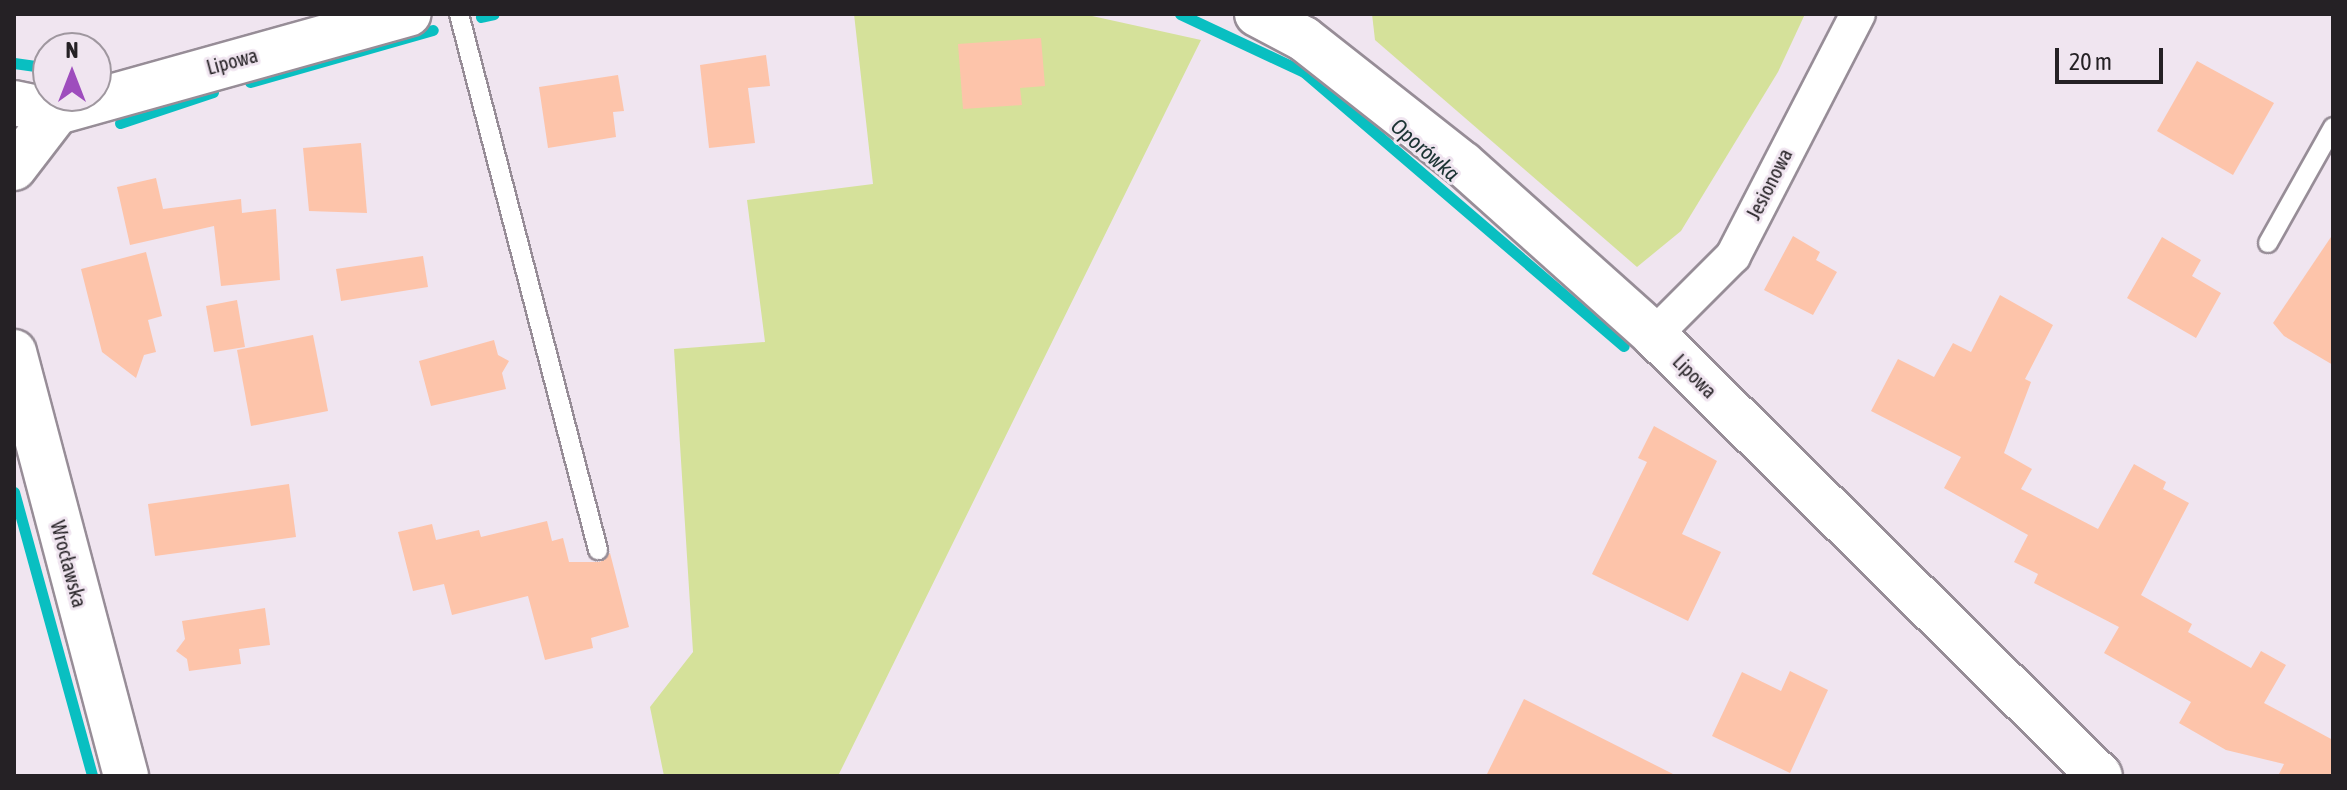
<!DOCTYPE html>
<html>
<head>
<meta charset="utf-8">
<style>
  body { margin:0 }
  #map { position:relative; width:2347px; height:790px; overflow:hidden; background:#f0e5f0; font-family:"Asap Condensed",sans-serif }
  div>[style] { position:absolute }
  .green>* { inset:0; background:#d5e19a }
  .stream>* { height:11px; margin:-5.5px; padding:0 5.5px; transform-origin:5.5px; border-radius:5.5px; background:#09bfc1 }
  .building>* { inset:0; background:#fdc4aa }
  .roads { filter:drop-shadow(2px 0 #978d97) drop-shadow(-2px 0 #978d97) drop-shadow(0 2px #978d97) drop-shadow(0 -2px #978d97) }
  .service>* { height:18px; margin:-9px; padding:0 9px; transform-origin:9px; border-radius:9px; background:#fff }
  .minor>* { height:34px; margin:-17px; padding:0 17px; transform-origin:17px; border-radius:17px; background:#fff }
  .tertiary>* { height:44px; margin:-22px; padding:0 22px; transform-origin:22px; border-radius:22px; background:#fff }
  span { translate:-50% -50%; white-space:nowrap; text-align:center; line-height:1.15; -webkit-text-stroke:6px #f0e5f0; paint-order:stroke }
  .street-label { font-size:20px; color:#252125 }
  .water-label { font-size:22px; color:#1b3333; font-style:italic }
  .frame { position:absolute; inset:0; border:16px solid #252125; pointer-events:none }
  .north { position:absolute; left:32px; top:32px; width:80px; height:80px; box-sizing:border-box; background:#f0e5f0; border:2px solid #9f979f; border-radius:50%; rotate:0deg; font-size:22px; font-weight:700; line-height:32px; text-align:center; color:#252125 }
  .north::after { content:''; display:block; margin:auto; width:28px; height:36px; background:#9e4dbd; clip-path:polygon(50% 0,100% 100%,50% 72%,0 100%) }
  .scale { position:absolute; left:2055px; top:48px; width:108px; height:36px; box-sizing:border-box; border:4px solid #252125; border-top:0; padding-left:10px; font-size:24px; line-height:28px; white-space:nowrap; color:#252125; -webkit-text-stroke:6px #f0e5f0; paint-order:stroke }
</style>
</head>
<body>
<div id="map">
  <div class="green">
    <div style="clip-path:polygon(854px 14px,1083px 14px,1201px 40px,838px 776px,664px 776px,650px 707px,693px 652px,674px 349px,765px 342px,747px 200px,873px 184px)"></div>
    <div style="clip-path:polygon(1372px 14px,1805px 14px,1778px 72px,1681px 231px,1637px 267px,1375px 40px)"></div>
  </div>
  <div class="stream">
    <div style="left:1180px;top:14px;width:137px;rotate:25.1deg"></div>
    <div style="left:1304px;top:72px;width:421px;rotate:40.6deg"></div>
    <div style="left:481px;top:17px;width:13px;rotate:-13deg"></div>
    <div style="left:96px;top:60px;width:7px;rotate:-8deg"></div>
    <div style="left:14px;top:63px;width:34px;rotate:8deg"></div>
    <div style="left:250px;top:82px;width:190px;rotate:-15.9deg"></div>
    <div style="left:120px;top:123px;width:98px;rotate:-18.4deg"></div>
    <div style="left:14px;top:492px;width:295px;rotate:74.6deg"></div>
  </div>
  <div class="building">
    <div style="clip-path:polygon(1041px 38px,1045px 86px,1020px 88px,1022px 105px,963px 109px,958px 44px)"></div>
    <div style="clip-path:polygon(766px 55px,770px 86px,748px 88px,755px 143px,709px 148px,700px 65px)"></div>
    <div style="clip-path:polygon(2197px 61px,2274px 103px,2233px 175px,2157px 131px)"></div>
    <div style="clip-path:polygon(618px 75px,624px 111px,613px 112px,616px 137px,548px 148px,539px 87px)"></div>
    <div style="clip-path:polygon(361px 143px,367px 213px,309px 211px,303px 148px)"></div>
    <div style="clip-path:polygon(156px 178px,163px 209px,241px 199px,242px 213px,276px 209px,280px 280px,221px 286px,214px 226px,130px 245px,117px 187px)"></div>
    <div style="clip-path:polygon(2333px 234px,2333px 365px,2284px 336px,2273px 323px)"></div>
    <div style="clip-path:polygon(1793px 236px,1820px 252px,1816px 260px,1837px 272px,1813px 315px,1764px 290px)"></div>
    <div style="clip-path:polygon(2162px 237px,2201px 260px,2192px 276px,2221px 293px,2196px 338px,2127px 298px)"></div>
    <div style="clip-path:polygon(146px 252px,162px 316px,148px 320px,156px 352px,144px 355px,136px 378px,102px 352px,81px 269px)"></div>
    <div style="clip-path:polygon(423px 256px,428px 287px,341px 301px,336px 269px)"></div>
    <div style="clip-path:polygon(2000px 295px,2053px 325px,2025px 379px,2031px 382px,2004px 453px,2032px 469px,2021px 489px,2098px 529px,2134px 464px,2166px 482px,2163px 489px,2189px 503px,2141px 595px,2192px 624px,2188px 632px,2251px 668px,2261px 651px,2286px 665px,2264px 703px,2333px 740px,2333px 776px,2278px 776px,2284px 764px,2226px 750px,2179px 723px,2191px 702px,2104px 653px,2119px 627px,2034px 583px,2038px 574px,2014px 562px,2028px 535px,1944px 488px,1961px 457px,1871px 411px,1898px 359px,1934px 377px,1953px 343px,1971px 352px)"></div>
    <div style="clip-path:polygon(237px 300px,245px 347px,214px 352px,206px 306px)"></div>
    <div style="clip-path:polygon(313px 335px,328px 411px,251px 426px,237px 350px)"></div>
    <div style="clip-path:polygon(494px 340px,498px 355px,509px 361px,502px 373px,506px 389px,431px 406px,419px 361px)"></div>
    <div style="clip-path:polygon(1654px 426px,1717px 461px,1682px 534px,1721px 552px,1688px 621px,1592px 574px,1647px 462px,1638px 458px)"></div>
    <div style="clip-path:polygon(289px 484px,296px 537px,155px 556px,148px 504px)"></div>
    <div style="clip-path:polygon(547px 521px,552px 541px,563px 538px,569px 562px,600px 562px,610px 553px,629px 627px,591px 638px,593px 648px,545px 660px,528px 596px,452px 615px,444px 584px,413px 591px,398px 532px,432px 524px,436px 540px,479px 530px,481px 537px)"></div>
    <div style="clip-path:polygon(265px 608px,270px 645px,239px 649px,241px 664px,189px 671px,187px 659px,176px 651px,185px 639px,182px 621px)"></div>
    <div style="clip-path:polygon(1790px 671px,1828px 690px,1790px 773px,1712px 736px,1742px 672px,1781px 691px)"></div>
    <div style="clip-path:polygon(1524px 699px,1677px 776px,1486px 776px)"></div>
  </div>
  <div class="roads">
    <div class="service">
      <div style="left:459px;top:14px;width:554px;rotate:75.46deg"></div>
      <div style="left:2268px;top:243px;width:133px;rotate:-60.7deg"></div>
    </div>
    <div class="minor">
      <div style="left:1654px;top:335px;width:112px;rotate:-45deg"></div>
      <div style="left:1733px;top:256px;width:272px;rotate:-62.7deg"></div>
    </div>
    <div class="tertiary">
      <div style="left:1257px;top:14px;width:53px;rotate:28deg"></div>
      <div style="left:1304px;top:39px;width:202px;rotate:38.2deg"></div>
      <div style="left:1463px;top:164px;width:256px;rotate:41.8deg"></div>
      <div style="left:1654px;top:335px;width:627px;rotate:44.68deg"></div>
      <div style="left:14px;top:103px;width:44px;rotate:11.8deg"></div>
      <div style="left:57px;top:112px;width:365px;rotate:-15.6deg"></div>
      <div style="left:14px;top:168px;width:71px;rotate:-52.5deg"></div>
      <div style="left:14px;top:352px;width:439px;rotate:75.2deg"></div>
    </div>
  </div>
  <div class="street-label">
    <span style="left:232px;top:61px;rotate:-15deg">Lipowa</span>
    <span style="left:1769px;top:184px;rotate:-63deg">Jesionowa</span>
    <span style="left:1695px;top:376px;rotate:45deg">Lipowa</span>
    <span style="left:69px;top:564px;rotate:75deg">Wrocławska</span>
  </div>
  <div class="water-label">
    <span style="left:1425px;top:150px;rotate:41deg">Oporówka</span>
  </div>
  <div class="frame"></div>
  <div class="north">N</div>
  <div class="scale">20 m</div>
</div>
</body>
</html>
